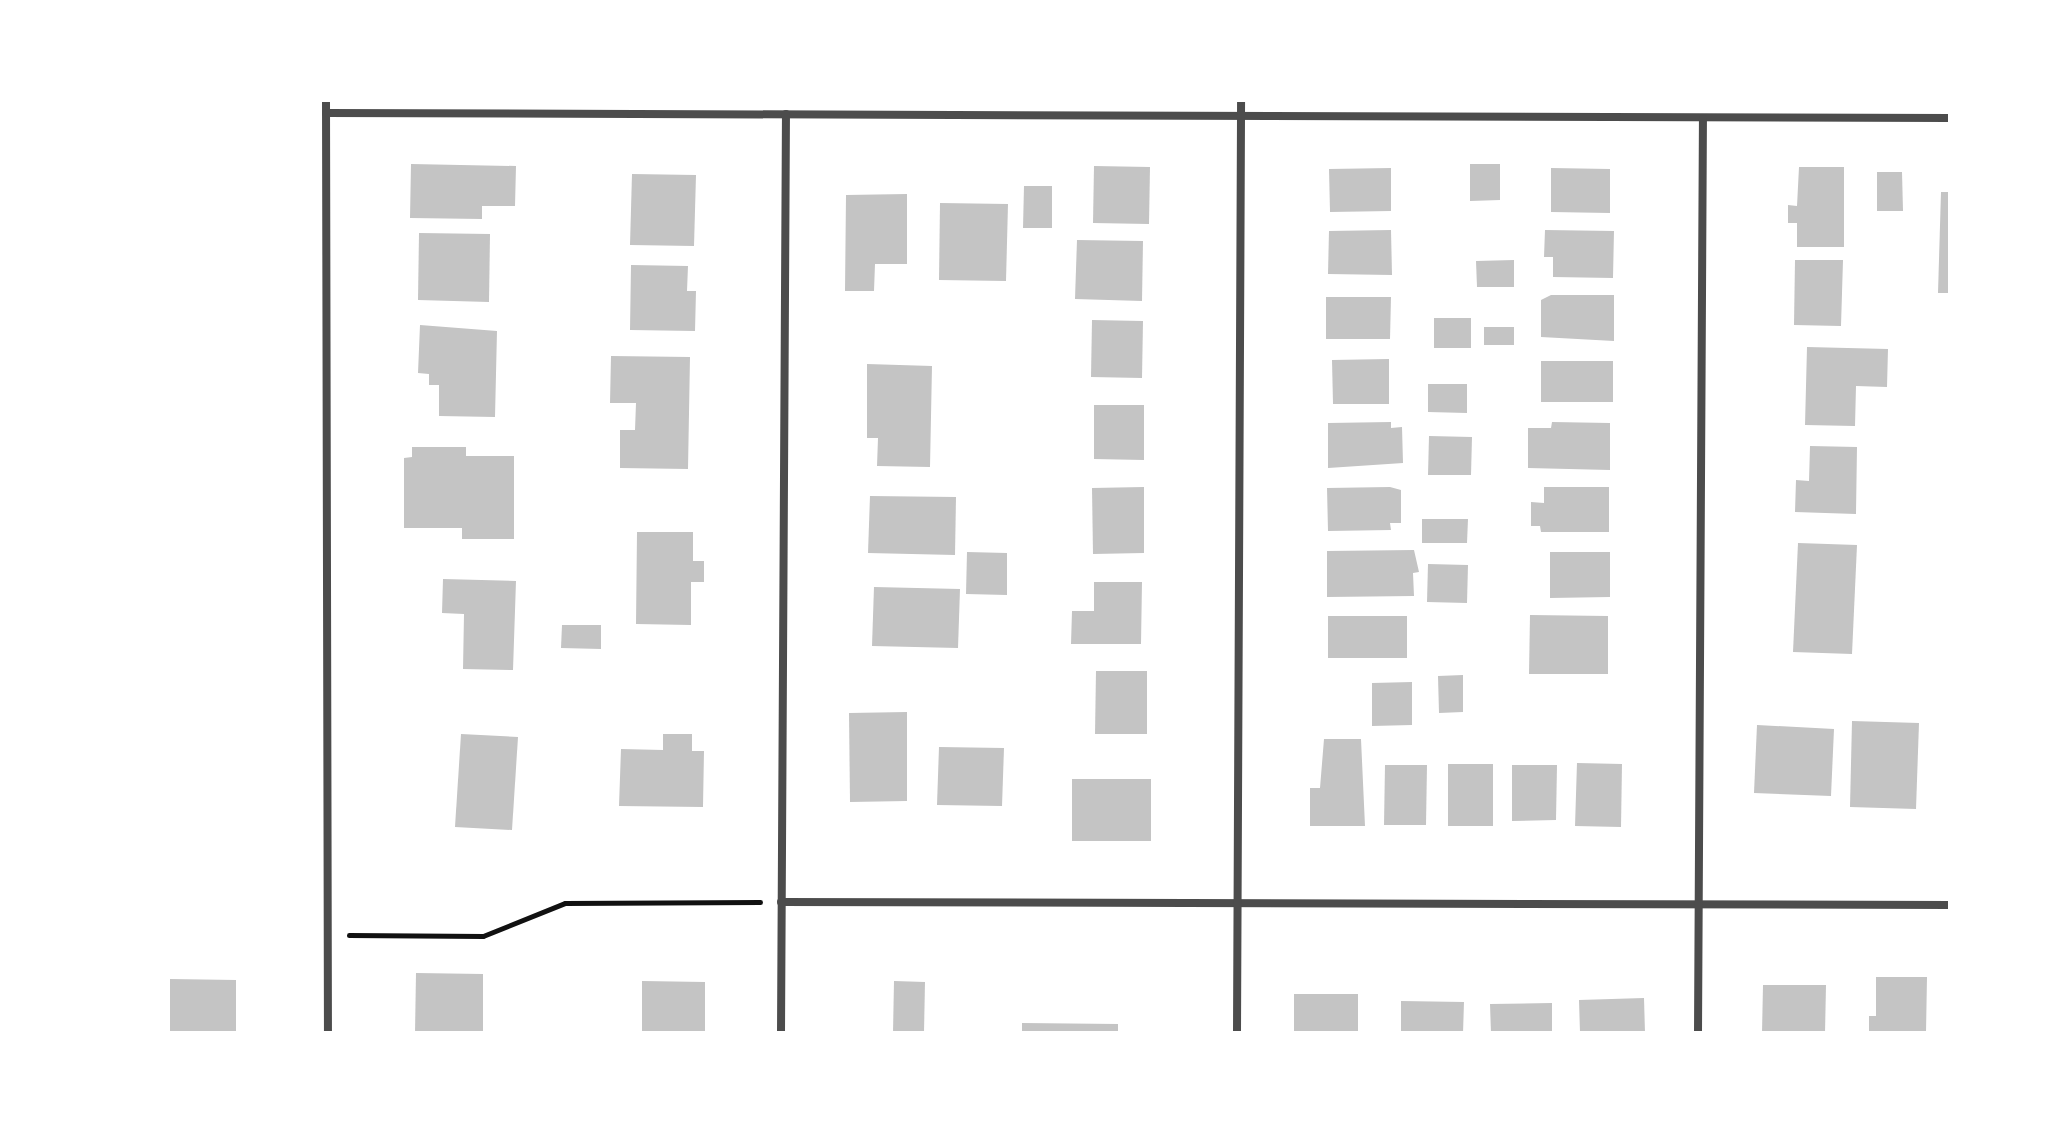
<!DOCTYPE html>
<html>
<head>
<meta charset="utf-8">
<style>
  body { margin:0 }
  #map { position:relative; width:2050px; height:1133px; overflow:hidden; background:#fff; font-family:Helvetica,sans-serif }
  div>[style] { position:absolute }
  .building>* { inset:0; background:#c4c4c4 }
  .path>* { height:5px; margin:-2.5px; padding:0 2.5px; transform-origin:2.5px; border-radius:2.5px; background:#111 }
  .minor>* { height:8px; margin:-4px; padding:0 4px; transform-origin:4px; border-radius:4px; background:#4c4c4c }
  span { translate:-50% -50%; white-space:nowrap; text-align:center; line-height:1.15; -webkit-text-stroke:6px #fff; paint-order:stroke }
  .frame { position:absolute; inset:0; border:102px solid #fff; pointer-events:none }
</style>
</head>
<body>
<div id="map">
  <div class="building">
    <div style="clip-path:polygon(411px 164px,516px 166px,515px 206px,482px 206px,482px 219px,410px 218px)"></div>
    <div style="clip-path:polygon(1470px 164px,1500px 164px,1500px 200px,1470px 201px)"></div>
    <div style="clip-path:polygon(1094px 166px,1150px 167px,1149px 224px,1093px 223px)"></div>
    <div style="clip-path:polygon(1799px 167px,1844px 167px,1844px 247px,1797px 247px,1797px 223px,1788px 223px,1788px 205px,1797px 206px)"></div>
    <div style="clip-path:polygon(1391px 168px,1391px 211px,1330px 212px,1329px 169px)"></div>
    <div style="clip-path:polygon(1551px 168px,1610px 169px,1610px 213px,1551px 212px)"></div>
    <div style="clip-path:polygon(1877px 172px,1902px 172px,1903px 211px,1877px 211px)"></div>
    <div style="clip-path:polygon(632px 174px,696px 175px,694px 246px,630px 245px)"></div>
    <div style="clip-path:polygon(1024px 186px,1052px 186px,1052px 228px,1023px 228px)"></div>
    <div style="clip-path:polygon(1941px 192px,1950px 192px,1950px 293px,1938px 293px)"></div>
    <div style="clip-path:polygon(907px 194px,907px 264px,875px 264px,874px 291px,845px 291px,846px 195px)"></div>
    <div style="clip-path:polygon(940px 203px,1008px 204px,1006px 281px,939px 280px)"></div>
    <div style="clip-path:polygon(1391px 230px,1392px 275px,1328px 274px,1329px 231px)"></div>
    <div style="clip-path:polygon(1545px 230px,1614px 231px,1613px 278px,1553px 277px,1553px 257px,1544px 257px)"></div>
    <div style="clip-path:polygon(419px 233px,490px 234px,489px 302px,418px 300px)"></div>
    <div style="clip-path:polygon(1077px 240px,1143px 241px,1142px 301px,1075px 299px)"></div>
    <div style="clip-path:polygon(1514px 260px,1514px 287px,1477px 287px,1476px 261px)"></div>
    <div style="clip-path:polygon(1795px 260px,1843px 260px,1841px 326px,1794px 325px)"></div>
    <div style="clip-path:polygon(631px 265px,688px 266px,687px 291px,696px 291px,695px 331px,630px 330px)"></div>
    <div style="clip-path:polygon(1551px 295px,1614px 295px,1614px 341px,1541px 337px,1541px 300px)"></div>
    <div style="clip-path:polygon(1326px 297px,1391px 297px,1390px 339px,1326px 339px)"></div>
    <div style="clip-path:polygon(1434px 318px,1471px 318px,1471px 348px,1434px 348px)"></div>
    <div style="clip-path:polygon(1092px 320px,1143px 321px,1142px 378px,1091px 377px)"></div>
    <div style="clip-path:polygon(420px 325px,497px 331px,495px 417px,439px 416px,439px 385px,429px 385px,429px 374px,418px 373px)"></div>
    <div style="clip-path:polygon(1484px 327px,1514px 327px,1514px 345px,1484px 345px)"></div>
    <div style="clip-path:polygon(1807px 347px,1888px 349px,1887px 387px,1856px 386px,1855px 426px,1805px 425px)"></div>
    <div style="clip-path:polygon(611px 356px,690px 357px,688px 469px,620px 468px,620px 430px,635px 430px,636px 403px,610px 403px)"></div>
    <div style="clip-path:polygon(1389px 359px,1389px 404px,1333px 404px,1332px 360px)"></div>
    <div style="clip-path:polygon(1541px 361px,1613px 361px,1613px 402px,1541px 402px)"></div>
    <div style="clip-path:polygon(867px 364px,932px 366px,930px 467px,877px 466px,878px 438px,867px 438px)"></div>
    <div style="clip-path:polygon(1428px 384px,1467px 384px,1467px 413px,1428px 412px)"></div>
    <div style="clip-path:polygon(1094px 405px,1144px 405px,1144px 460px,1094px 459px)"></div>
    <div style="clip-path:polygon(1391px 422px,1391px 428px,1402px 427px,1403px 463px,1328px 468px,1328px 423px)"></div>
    <div style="clip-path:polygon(1552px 422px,1610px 423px,1610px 470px,1528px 468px,1528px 428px,1551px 428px)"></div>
    <div style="clip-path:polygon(1429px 436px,1472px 437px,1471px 475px,1428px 475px)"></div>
    <div style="clip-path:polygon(1810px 446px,1857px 447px,1856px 514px,1795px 512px,1796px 480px,1809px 481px)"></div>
    <div style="clip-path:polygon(412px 447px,466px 447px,466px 456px,514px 456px,514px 539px,462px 539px,462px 528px,404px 528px,404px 458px,412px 457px)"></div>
    <div style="clip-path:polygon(1144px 487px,1144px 553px,1093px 554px,1092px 488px)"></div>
    <div style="clip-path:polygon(1390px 487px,1401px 490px,1401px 523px,1390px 523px,1391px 530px,1328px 531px,1327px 488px)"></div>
    <div style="clip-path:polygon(1544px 487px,1609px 487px,1609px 532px,1541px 532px,1540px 526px,1531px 526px,1531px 502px,1544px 503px)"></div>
    <div style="clip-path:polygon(870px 496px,956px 497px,955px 555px,868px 553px)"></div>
    <div style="clip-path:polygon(1422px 519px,1468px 519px,1467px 543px,1422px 543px)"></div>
    <div style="clip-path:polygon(637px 532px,693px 532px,693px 561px,704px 561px,704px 582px,691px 582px,691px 625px,636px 624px)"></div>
    <div style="clip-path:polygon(1798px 543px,1857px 545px,1852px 654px,1793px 652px)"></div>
    <div style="clip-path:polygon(1414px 550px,1419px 572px,1413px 573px,1414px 596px,1327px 597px,1327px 551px)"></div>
    <div style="clip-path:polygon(967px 552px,1007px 553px,1007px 595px,966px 594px)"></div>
    <div style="clip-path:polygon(1550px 552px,1610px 552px,1610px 597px,1550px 598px)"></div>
    <div style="clip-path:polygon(1428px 564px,1468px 565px,1467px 603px,1427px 602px)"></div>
    <div style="clip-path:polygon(443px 579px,516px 581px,513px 670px,463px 669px,464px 614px,442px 613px)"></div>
    <div style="clip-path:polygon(1094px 582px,1142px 582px,1141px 644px,1071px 644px,1072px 611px,1094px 611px)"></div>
    <div style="clip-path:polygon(874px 587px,960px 589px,958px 648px,872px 646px)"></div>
    <div style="clip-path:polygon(1530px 615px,1608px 616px,1608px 674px,1529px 674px)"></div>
    <div style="clip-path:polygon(1328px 616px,1407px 616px,1407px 658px,1328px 658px)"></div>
    <div style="clip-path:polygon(562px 625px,601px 625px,601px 649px,561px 648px)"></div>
    <div style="clip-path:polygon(1096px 671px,1147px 671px,1147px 734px,1095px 734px)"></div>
    <div style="clip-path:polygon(1463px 675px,1463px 712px,1439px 713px,1438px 676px)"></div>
    <div style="clip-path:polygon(1412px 682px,1412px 725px,1372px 726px,1372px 683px)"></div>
    <div style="clip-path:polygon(907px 712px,907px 801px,850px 802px,849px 713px)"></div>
    <div style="clip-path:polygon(1852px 721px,1919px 723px,1916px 809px,1850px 807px)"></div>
    <div style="clip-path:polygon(1757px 725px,1834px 729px,1831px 796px,1754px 793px)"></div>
    <div style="clip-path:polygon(461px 734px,518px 737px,512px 830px,455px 827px)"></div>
    <div style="clip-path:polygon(663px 734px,692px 734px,692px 751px,704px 751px,703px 807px,619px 806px,621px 749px,663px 750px)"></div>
    <div style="clip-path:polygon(1324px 739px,1361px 739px,1365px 826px,1310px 826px,1310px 788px,1320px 788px)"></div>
    <div style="clip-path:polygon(939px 747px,1004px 748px,1002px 806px,937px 805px)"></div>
    <div style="clip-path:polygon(1577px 763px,1622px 764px,1621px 827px,1575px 826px)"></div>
    <div style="clip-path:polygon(1448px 764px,1493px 764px,1493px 826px,1448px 826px)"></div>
    <div style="clip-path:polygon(1385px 765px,1427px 765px,1426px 825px,1384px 825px)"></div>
    <div style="clip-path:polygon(1512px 765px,1557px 765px,1556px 820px,1512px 821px)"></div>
    <div style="clip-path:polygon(1072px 779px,1151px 779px,1151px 841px,1072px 841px)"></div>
    <div style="clip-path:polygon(416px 973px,483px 974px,483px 1033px,415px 1033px)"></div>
    <div style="clip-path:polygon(1876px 977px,1927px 977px,1926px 1033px,1869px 1033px,1869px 1016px,1876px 1016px)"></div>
    <div style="clip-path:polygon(170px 979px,236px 980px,236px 1033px,170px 1033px)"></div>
    <div style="clip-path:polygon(642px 981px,705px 982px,705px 1033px,642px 1033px)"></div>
    <div style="clip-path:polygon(894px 981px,925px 982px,924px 1033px,893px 1033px)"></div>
    <div style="clip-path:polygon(1763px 985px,1826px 985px,1825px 1033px,1762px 1033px)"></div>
    <div style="clip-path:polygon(1294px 994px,1358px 994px,1358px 1033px,1294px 1033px)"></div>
    <div style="clip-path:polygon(1644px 998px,1645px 1033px,1580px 1033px,1579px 1000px)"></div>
    <div style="clip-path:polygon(1401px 1001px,1464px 1002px,1463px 1033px,1401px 1033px)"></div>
    <div style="clip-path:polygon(1552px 1003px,1552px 1033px,1491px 1033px,1490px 1004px)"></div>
    <div style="clip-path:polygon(1022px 1023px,1118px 1024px,1118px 1033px,1022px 1033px)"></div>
  </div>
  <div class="path">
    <div style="left:349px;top:935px;width:134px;rotate:0.4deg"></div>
    <div style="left:483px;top:936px;width:88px;rotate:-21.9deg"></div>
    <div style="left:565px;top:903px;width:195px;rotate:-0.3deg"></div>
  </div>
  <div class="minor">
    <div style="left:326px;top:100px;width:933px;rotate:89.88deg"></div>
    <div style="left:326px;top:113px;width:1624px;rotate:0.18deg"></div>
    <div style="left:781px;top:902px;width:1169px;rotate:0.15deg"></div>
    <div style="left:781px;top:1033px;width:919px;rotate:-89.69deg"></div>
    <div style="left:1237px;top:1033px;width:933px;rotate:-89.75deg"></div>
    <div style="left:1698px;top:1033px;width:914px;rotate:-89.69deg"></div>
  </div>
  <div class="frame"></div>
</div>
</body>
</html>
